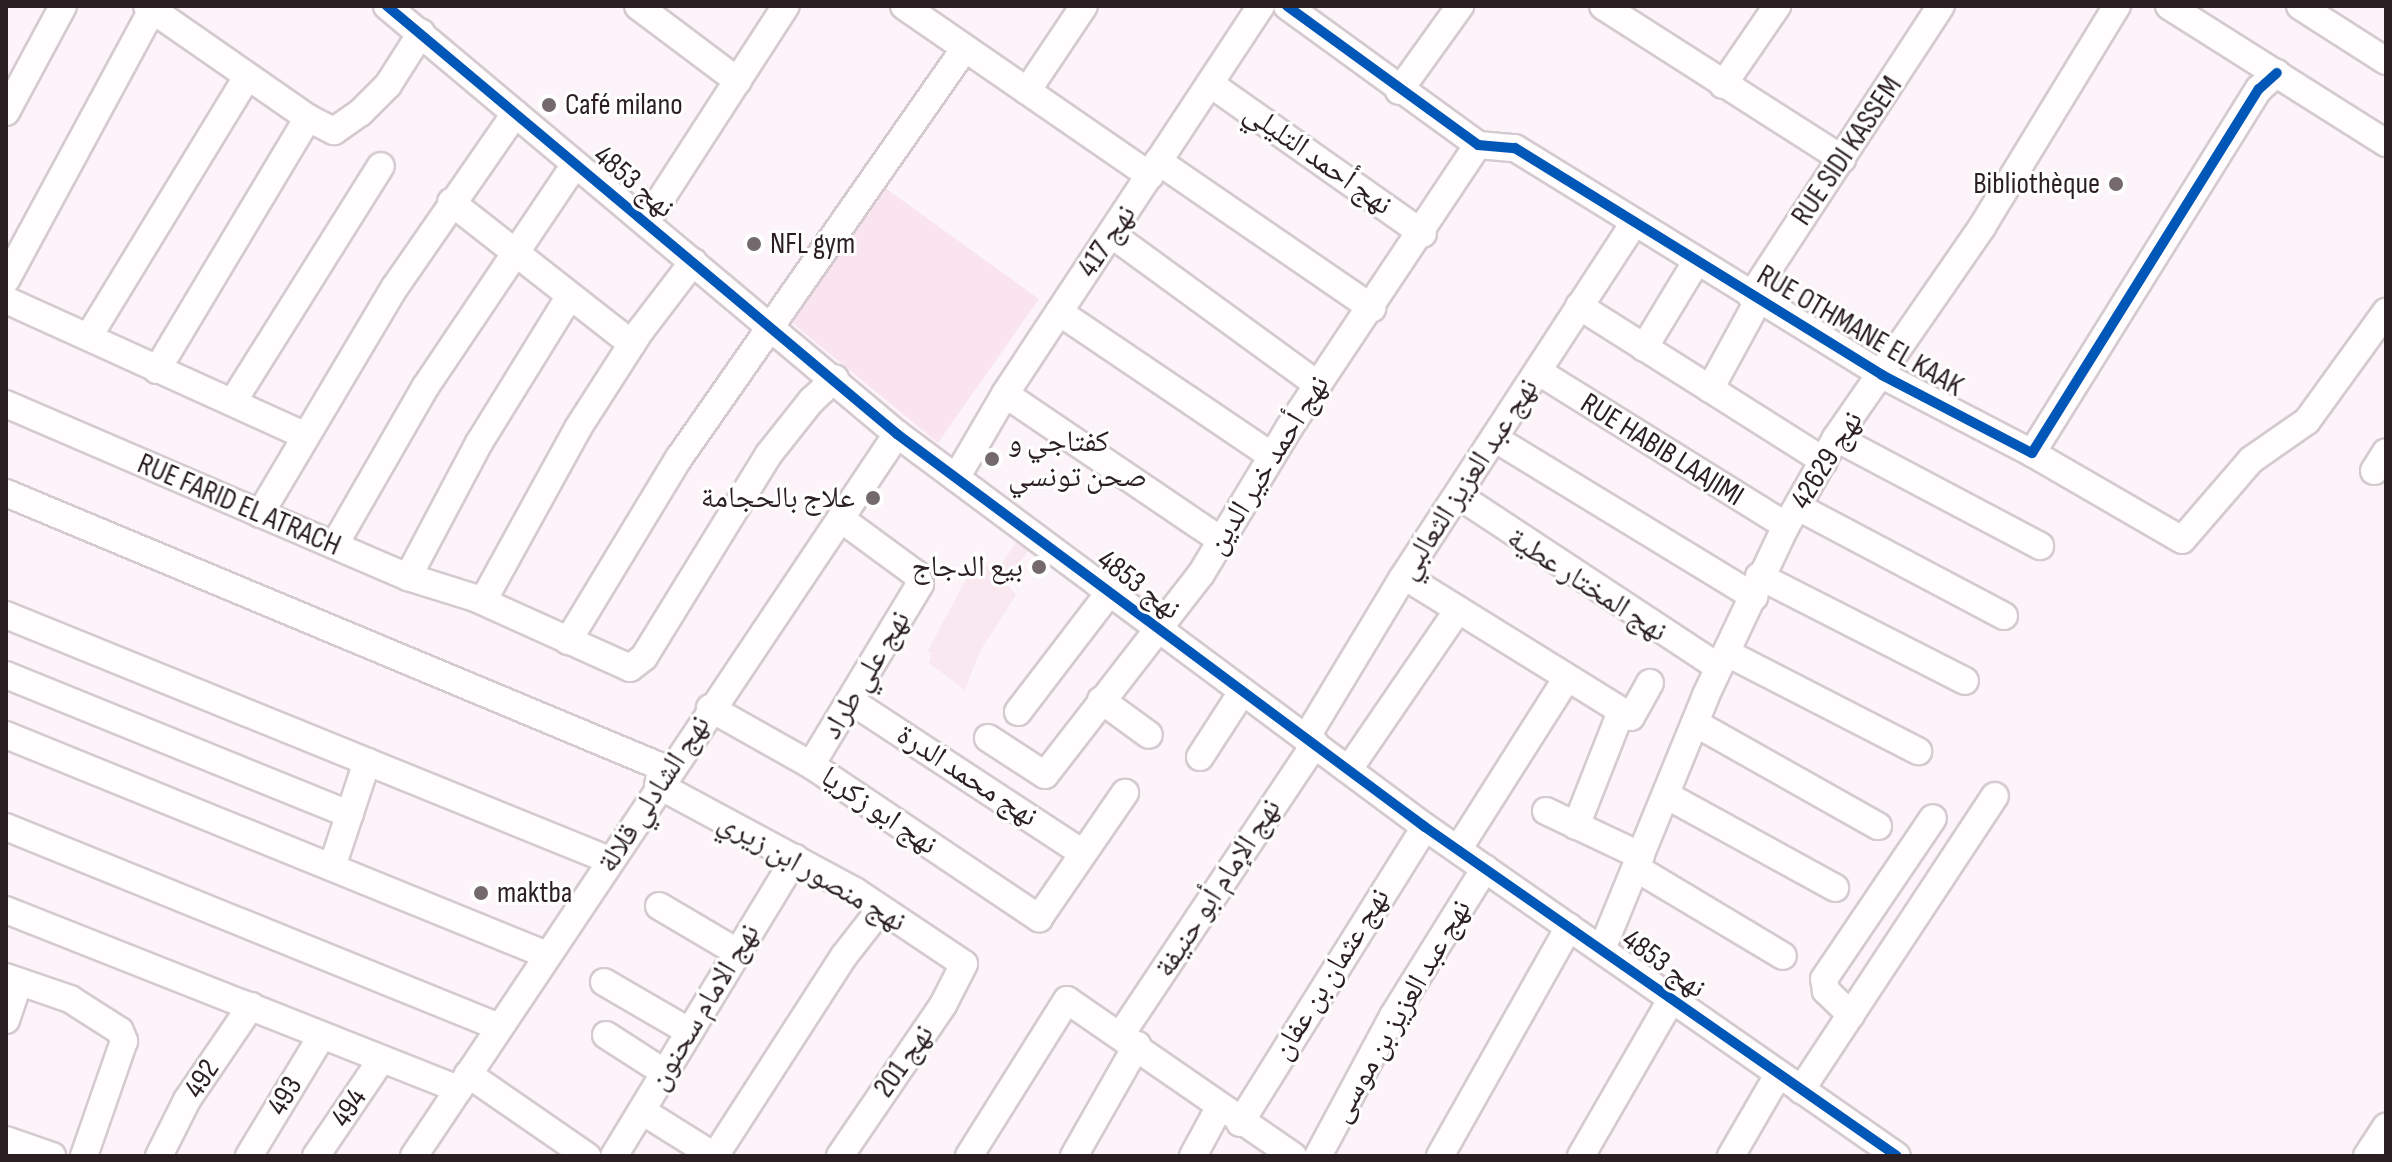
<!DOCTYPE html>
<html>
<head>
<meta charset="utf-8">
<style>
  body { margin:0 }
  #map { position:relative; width:2392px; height:1162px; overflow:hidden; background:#fcf4f8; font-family:"Sofia Sans Condensed","Noto Naskh Arabic",sans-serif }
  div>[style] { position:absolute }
  .built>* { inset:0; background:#fae8f0 }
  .green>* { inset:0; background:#fae5ee }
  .roads { filter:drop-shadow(2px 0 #d4cacf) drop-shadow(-2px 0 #d4cacf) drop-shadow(0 2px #d4cacf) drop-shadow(0 -2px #d4cacf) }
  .minor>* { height:26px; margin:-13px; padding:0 13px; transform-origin:13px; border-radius:13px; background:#fffdfe }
  .cycleway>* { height:10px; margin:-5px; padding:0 5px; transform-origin:5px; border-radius:5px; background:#0057b8 }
  .dots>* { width:22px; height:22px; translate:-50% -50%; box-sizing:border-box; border:4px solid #fff; border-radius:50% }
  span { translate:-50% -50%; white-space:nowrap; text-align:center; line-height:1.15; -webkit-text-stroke:6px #fff; paint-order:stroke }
  .poi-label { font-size:30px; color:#2b1f24 }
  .left { translate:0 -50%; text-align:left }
  .right { translate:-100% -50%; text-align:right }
  .street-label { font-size:30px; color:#2b1f24 }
  .frame { position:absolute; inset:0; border:8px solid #2b1f24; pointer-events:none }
</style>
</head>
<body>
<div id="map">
  <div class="built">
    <div style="clip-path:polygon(1018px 540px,1029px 550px,1005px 581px,1016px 595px,979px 653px,965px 690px,929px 663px,932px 653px,927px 652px,977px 559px,996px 572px)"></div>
  </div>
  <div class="green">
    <div style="clip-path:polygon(877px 182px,1039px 299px,938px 443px,785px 317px)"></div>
  </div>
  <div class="roads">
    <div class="minor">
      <div style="left:147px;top:6px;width:196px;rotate:34.8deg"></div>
      <div style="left:387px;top:6px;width:666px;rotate:40deg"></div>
      <div style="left:897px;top:434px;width:658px;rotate:36.66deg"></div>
      <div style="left:1425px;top:827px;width:575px;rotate:34.88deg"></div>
      <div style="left:638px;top:6px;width:125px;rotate:36.9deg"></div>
      <div style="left:904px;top:6px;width:299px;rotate:34.6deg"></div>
      <div style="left:1287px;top:6px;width:236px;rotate:36deg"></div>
      <div style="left:1478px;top:145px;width:37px;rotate:5deg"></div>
      <div style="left:1515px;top:148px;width:432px;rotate:31.7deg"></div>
      <div style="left:1882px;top:375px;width:169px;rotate:27.5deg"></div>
      <div style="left:2032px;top:453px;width:429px;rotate:-58.1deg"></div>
      <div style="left:2259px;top:89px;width:24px;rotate:-42deg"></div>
      <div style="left:1603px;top:6px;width:284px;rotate:32.6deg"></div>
      <div style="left:2169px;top:6px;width:257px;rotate:32.3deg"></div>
      <div style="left:2300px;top:6px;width:102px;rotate:32.6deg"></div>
      <div style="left:1212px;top:85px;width:258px;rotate:35.2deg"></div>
      <div style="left:1723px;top:85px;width:96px;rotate:-55.6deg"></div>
      <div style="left:1027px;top:91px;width:102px;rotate:-56.2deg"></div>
      <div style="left:1399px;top:91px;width:105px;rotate:-54.3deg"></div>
      <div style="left:6px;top:112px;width:120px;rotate:-61.7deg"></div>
      <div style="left:1158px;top:161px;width:260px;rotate:34.5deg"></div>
      <div style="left:451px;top:202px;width:230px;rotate:38.1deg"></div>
      <div style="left:646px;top:222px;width:257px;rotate:-57.1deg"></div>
      <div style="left:1111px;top:234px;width:256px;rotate:36.1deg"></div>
      <div style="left:6px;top:280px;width:307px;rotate:-61.6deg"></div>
      <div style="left:1751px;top:296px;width:347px;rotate:-56.8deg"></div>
      <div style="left:6px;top:300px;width:326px;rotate:24.4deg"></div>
      <div style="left:1579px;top:306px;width:290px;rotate:32.3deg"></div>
      <div style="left:1059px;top:312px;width:257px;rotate:34.1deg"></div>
      <div style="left:89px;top:336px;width:301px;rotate:-58.6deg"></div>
      <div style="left:1644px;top:348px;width:100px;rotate:-58.8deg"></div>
      <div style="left:157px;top:370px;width:294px;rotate:-59.1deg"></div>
      <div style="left:308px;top:118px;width:29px;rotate:27deg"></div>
      <div style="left:334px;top:131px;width:32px;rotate:-35deg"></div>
      <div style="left:360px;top:113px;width:40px;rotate:-45deg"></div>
      <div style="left:388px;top:85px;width:62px;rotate:-57.6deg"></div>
      <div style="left:1539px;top:372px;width:291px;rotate:31.9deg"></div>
      <div style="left:1710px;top:389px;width:100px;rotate:-61.4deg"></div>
      <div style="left:1005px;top:394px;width:261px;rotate:34.1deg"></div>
      <div style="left:234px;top:400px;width:276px;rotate:-57.9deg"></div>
      <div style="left:6px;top:404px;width:438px;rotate:23.3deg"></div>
      <div style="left:408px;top:577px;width:70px;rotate:17.4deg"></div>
      <div style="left:475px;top:598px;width:170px;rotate:24.3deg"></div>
      <div style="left:630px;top:668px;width:18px;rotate:-38deg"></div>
      <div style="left:644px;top:657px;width:238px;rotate:-58.4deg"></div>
      <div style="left:769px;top:454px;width:68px;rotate:-51.6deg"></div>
      <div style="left:811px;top:401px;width:33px;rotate:-43deg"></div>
      <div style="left:1494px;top:438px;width:305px;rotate:31.4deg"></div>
      <div style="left:1836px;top:438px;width:231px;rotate:27.9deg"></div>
      <div style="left:2032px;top:453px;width:173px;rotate:30.1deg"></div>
      <div style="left:2182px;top:540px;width:106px;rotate:-49.2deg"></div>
      <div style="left:2251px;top:460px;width:68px;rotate:-34.9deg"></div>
      <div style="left:2307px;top:421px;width:135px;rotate:-54.1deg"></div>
      <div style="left:2374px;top:471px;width:22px;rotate:-58deg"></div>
      <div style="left:956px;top:478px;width:97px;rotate:-59.7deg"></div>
      <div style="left:1005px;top:394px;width:465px;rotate:-56.6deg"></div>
      <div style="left:6px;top:493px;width:719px;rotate:22.68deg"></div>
      <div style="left:1459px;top:496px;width:310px;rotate:33.4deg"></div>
      <div style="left:1798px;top:507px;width:233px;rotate:27.9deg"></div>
      <div style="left:260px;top:514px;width:264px;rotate:-59.3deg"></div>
      <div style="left:395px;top:287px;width:211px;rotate:-55.3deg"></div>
      <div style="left:335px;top:544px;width:182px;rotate:-60.1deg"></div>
      <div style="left:426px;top:386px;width:267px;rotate:-56.1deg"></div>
      <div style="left:1404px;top:576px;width:267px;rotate:31.8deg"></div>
      <div style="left:1631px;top:717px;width:39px;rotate:-61deg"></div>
      <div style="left:1759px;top:576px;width:231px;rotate:27deg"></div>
      <div style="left:408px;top:577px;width:152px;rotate:-62.1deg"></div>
      <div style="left:479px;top:443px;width:172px;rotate:-58.3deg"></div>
      <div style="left:483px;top:601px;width:197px;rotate:-61.2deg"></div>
      <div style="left:578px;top:428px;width:117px;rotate:-57.3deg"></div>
      <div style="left:641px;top:330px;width:86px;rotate:-52.6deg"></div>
      <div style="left:6px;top:615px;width:651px;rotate:22.11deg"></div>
      <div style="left:568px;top:641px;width:214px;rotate:-58.8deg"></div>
      <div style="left:679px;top:458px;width:499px;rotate:-55.1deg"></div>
      <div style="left:1727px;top:653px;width:215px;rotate:27.2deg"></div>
      <div style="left:6px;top:675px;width:371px;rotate:22.1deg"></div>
      <div style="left:1101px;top:700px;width:59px;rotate:36.1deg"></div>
      <div style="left:851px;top:701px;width:275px;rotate:33.3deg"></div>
      <div style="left:710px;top:708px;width:116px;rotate:29.4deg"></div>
      <div style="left:811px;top:765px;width:275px;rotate:33.9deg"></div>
      <div style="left:1039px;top:918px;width:152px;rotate:-55.5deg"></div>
      <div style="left:1018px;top:712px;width:150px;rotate:-52.6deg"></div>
      <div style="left:1695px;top:723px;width:210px;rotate:29.4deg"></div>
      <div style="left:6px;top:735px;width:584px;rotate:22.13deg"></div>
      <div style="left:988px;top:738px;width:68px;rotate:33deg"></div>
      <div style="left:1045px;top:775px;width:254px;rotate:-52.2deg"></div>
      <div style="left:1201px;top:574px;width:170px;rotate:-58.9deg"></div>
      <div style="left:1289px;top:428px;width:340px;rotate:-56.3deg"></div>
      <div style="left:1306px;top:738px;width:186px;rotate:-58.9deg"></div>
      <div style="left:1402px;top:579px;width:425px;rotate:-56.9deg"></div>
      <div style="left:1200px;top:757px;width:77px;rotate:-57.1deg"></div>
      <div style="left:811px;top:765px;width:211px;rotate:-58.9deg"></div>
      <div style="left:920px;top:584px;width:11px;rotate:-112deg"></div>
      <div style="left:916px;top:574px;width:93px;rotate:-143.7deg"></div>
      <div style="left:1349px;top:769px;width:193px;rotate:-55.6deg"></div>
      <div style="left:658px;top:785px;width:224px;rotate:28.3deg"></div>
      <div style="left:855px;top:891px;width:131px;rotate:33.8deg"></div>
      <div style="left:964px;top:964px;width:46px;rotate:117.1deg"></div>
      <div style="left:943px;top:1005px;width:183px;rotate:124.3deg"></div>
      <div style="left:1666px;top:795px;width:193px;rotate:28.8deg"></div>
      <div style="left:1546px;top:811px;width:105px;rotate:25.3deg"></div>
      <div style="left:1576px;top:826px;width:123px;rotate:-68.5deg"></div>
      <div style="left:6px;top:827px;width:532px;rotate:22.08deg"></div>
      <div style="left:1459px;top:848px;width:201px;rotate:-57.6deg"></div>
      <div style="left:332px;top:867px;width:111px;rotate:-71.6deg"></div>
      <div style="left:1636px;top:868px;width:171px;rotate:30.9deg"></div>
      <div style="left:659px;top:906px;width:91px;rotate:30.5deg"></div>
      <div style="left:6px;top:910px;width:487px;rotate:21.6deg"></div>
      <div style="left:1602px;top:949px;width:274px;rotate:-67.7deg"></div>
      <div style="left:1706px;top:695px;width:187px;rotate:-64.7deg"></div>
      <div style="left:1786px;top:526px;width:101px;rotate:-60.4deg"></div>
      <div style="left:1836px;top:438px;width:257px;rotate:-55.3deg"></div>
      <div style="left:1982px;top:227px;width:259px;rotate:-58.6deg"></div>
      <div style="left:6px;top:977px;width:68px;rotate:19deg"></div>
      <div style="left:70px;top:999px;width:59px;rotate:32.6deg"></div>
      <div style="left:120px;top:1031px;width:11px;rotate:68deg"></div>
      <div style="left:124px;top:1041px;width:122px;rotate:109.2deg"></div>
      <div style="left:604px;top:982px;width:99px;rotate:30.2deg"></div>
      <div style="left:1851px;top:1015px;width:35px;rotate:-136deg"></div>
      <div style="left:1826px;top:991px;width:12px;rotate:-99deg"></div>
      <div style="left:1824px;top:979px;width:194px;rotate:-55.9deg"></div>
      <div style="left:6px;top:1020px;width:40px;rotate:-71.1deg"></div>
      <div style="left:1122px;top:1033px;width:348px;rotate:-56.3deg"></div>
      <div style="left:606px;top:1035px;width:70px;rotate:32.8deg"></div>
      <div style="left:468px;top:1074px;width:145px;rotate:34.6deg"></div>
      <div style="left:1801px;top:1090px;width:352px;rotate:-56.6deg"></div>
      <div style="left:642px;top:1111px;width:85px;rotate:32deg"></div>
      <div style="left:1240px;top:1123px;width:349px;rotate:-58deg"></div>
      <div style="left:6px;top:1140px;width:49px;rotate:19.2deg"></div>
      <div style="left:159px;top:1156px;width:63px;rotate:-63.4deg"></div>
      <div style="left:187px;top:1100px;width:114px;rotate:-55.8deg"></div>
      <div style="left:249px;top:1156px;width:139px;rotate:-58.8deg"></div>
      <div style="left:316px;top:1156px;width:116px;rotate:-55.9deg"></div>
      <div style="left:414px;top:1156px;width:869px;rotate:-56.22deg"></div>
      <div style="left:614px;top:1156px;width:349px;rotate:-58.7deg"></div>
      <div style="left:715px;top:1156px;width:238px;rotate:-57.2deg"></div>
      <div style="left:844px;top:956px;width:58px;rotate:-52deg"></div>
      <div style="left:969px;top:1156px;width:184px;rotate:-57.9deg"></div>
      <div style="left:1067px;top:1000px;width:275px;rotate:34.6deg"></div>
      <div style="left:1074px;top:1156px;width:128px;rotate:-60.4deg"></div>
      <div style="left:1193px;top:1156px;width:57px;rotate:-61.6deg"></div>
      <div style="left:1318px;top:1156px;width:159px;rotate:-61.8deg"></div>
      <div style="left:1393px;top:1016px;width:174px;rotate:-58.1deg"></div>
      <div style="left:1440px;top:1156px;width:263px;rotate:-60.6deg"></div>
      <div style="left:1581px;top:1156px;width:180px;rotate:-60deg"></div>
      <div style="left:1731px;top:1156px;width:94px;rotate:-59.9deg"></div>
      <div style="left:2367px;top:1156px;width:35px;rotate:-57deg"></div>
    </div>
  </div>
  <div class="cycleway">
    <div style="left:387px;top:6px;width:666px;rotate:40deg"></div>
    <div style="left:897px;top:434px;width:658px;rotate:36.66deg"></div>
    <div style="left:1425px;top:827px;width:575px;rotate:34.88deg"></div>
    <div style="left:1287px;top:6px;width:236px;rotate:36deg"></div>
    <div style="left:1478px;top:145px;width:37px;rotate:5deg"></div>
    <div style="left:1515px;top:148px;width:432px;rotate:31.7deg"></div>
    <div style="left:1882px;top:375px;width:169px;rotate:27.5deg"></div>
    <div style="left:2032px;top:453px;width:429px;rotate:-58.1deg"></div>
    <div style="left:2259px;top:89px;width:24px;rotate:-42deg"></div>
  </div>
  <div class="dots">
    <div style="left:549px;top:105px;background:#746a6e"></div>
    <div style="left:2116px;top:184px;background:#746a6e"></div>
    <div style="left:754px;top:244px;background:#746a6e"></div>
    <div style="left:992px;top:459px;background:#746a6e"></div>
    <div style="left:873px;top:498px;background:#746a6e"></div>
    <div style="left:1039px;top:567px;background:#746a6e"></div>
    <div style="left:481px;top:893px;background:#746a6e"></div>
  </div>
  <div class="poi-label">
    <span class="left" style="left:565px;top:105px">Café milano</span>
    <span class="right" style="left:2100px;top:184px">Bibliothèque</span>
    <span class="left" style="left:770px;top:244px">NFL gym</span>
    <span class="left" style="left:1008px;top:459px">كفتاجي و<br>صحن تونسي</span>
    <span class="right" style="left:855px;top:498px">علاج بالحجامة</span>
    <span class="right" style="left:1023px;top:567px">بيع الدجاج</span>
    <span class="left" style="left:497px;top:893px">maktba</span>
  </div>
  <div class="street-label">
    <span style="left:1847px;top:151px;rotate:-56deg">RUE SIDI KASSEM</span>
    <span style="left:1318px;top:159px;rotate:35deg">نهج أحمد التليلي</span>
    <span style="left:634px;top:182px;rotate:40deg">نهج 4853</span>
    <span style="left:1107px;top:241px;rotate:-56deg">نهج 417</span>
    <span style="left:1860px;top:331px;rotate:30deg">RUE OTHMANE EL KAAK</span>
    <span style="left:1662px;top:450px;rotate:32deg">RUE HABIB LAAJIMI</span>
    <span style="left:1827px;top:460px;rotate:-58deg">نهج 42629</span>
    <span style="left:1268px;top:465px;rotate:-58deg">نهج أحمد خير الدين</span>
    <span style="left:1468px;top:479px;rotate:-57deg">نهج عبد العزيز الثعالبي</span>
    <span style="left:239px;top:505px;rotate:23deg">RUE FARID EL ATRACH</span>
    <span style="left:1139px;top:585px;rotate:37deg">نهج 4853</span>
    <span style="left:1587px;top:585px;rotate:33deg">نهج المختار عطية</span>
    <span style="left:866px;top:675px;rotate:-59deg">نهج علي طراد</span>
    <span style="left:967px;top:776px;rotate:33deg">نهج محمد الدرة</span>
    <span style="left:654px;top:794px;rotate:-57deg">نهج الشادلي قلالة</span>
    <span style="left:879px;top:811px;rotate:34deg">نهج ابو زكريا</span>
    <span style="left:812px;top:872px;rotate:30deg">نهج منصور ابن زيري</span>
    <span style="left:1218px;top:888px;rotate:-57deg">نهج الإمام أبو حنيفة</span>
    <span style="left:1664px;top:964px;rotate:36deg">نهج 4853</span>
    <span style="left:1331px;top:974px;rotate:-58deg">نهج عثمان بن عفان</span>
    <span style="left:704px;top:1007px;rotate:-59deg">نهج الامام سحنون</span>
    <span style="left:1401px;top:1011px;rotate:-60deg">نهج عبد العزيز بن موسى</span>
    <span style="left:904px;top:1061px;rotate:-55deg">نهج 201</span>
    <span style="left:202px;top:1079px;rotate:-57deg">492</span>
    <span style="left:285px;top:1096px;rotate:-59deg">493</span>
    <span style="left:349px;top:1108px;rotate:-56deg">494</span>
  </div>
  <div class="frame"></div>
</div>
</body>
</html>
